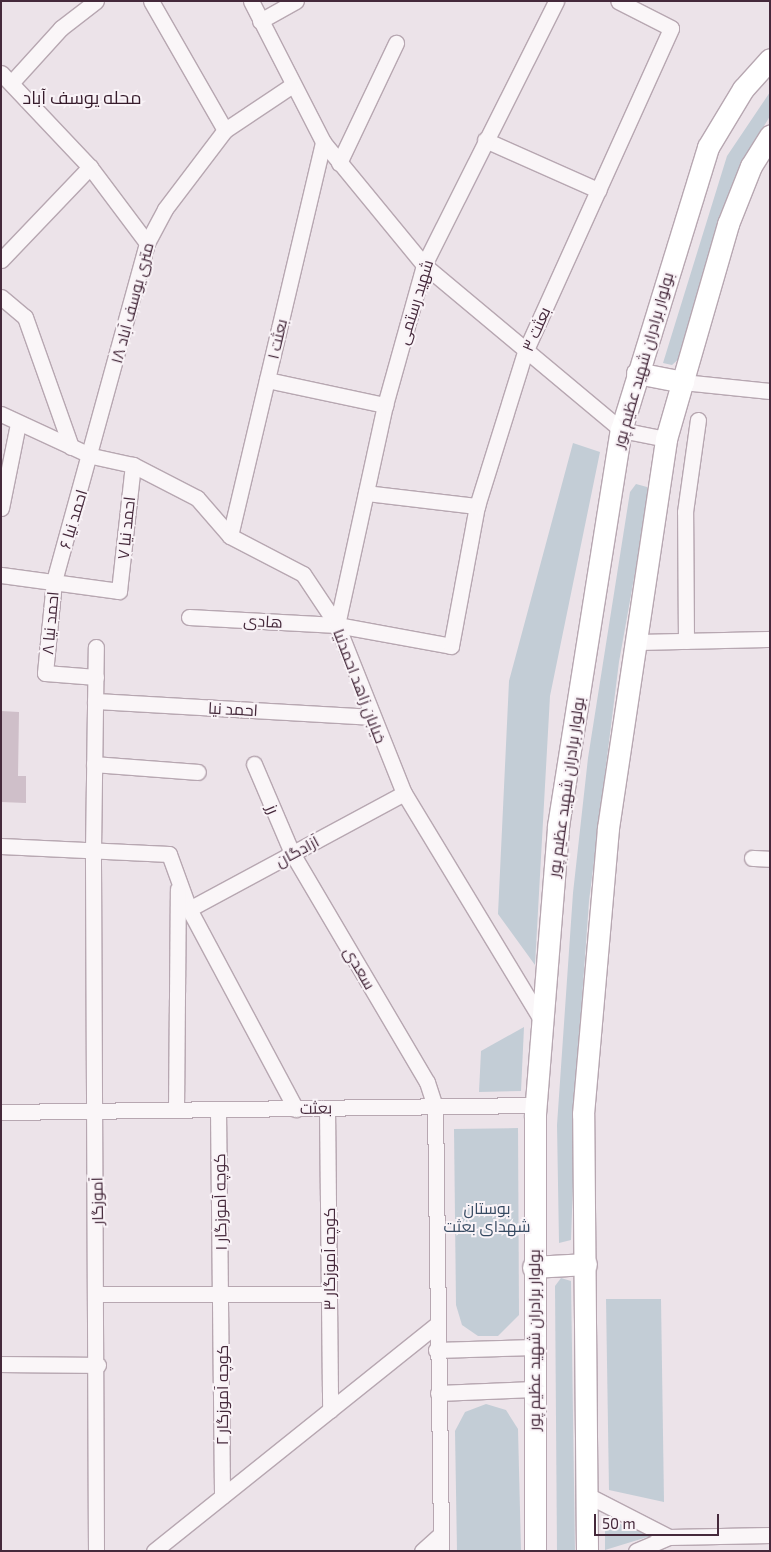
<!DOCTYPE html>
<html>
<head>
<meta charset="utf-8">
<style>
  body { margin:0 }
  #map { position:relative; width:771px; height:1552px; overflow:hidden; background:#ece3e9; font-family:"Exo 2",Cairo,sans-serif }
  div>[style] { position:absolute }
  .green>* { inset:0; background:#c3cdd6 }
  .building>* { inset:0; background:#cfbfc9 }
  .roads { filter:drop-shadow(1px 0 #b7a7b1) drop-shadow(-1px 0 #b7a7b1) drop-shadow(0 1px #b7a7b1) drop-shadow(0 -1px #b7a7b1) }
  .street>* { height:15px; margin:-7.5px; padding:0 7.5px; transform-origin:7.5px; border-radius:7.5px; background:#faf6f8 }
  .secondary>* { height:21px; margin:-10.5px; padding:0 10.5px; transform-origin:10.5px; border-radius:10.5px; background:#fff }
  span { translate:-50% -50%; white-space:nowrap; text-align:center; line-height:1.15; -webkit-text-stroke:4px #f9f3f7; paint-order:stroke }
  .street-label { font-size:16px; color:#45293b }
  .park-label { font-size:16px; color:#364a62 }
  .neighbourhood-label { font-size:18px; color:#361b2b }
  .frame { position:absolute; inset:0; border:2px solid #45293b; pointer-events:none }
  .scale { position:absolute; left:594px; top:1514px; width:125px; height:22px; box-sizing:border-box; border:2px solid #45293b; border-top:0; padding-left:6px; font-size:15px; line-height:18px; white-space:nowrap; color:#45293b; -webkit-text-stroke:4px #f9f3f7; paint-order:stroke }
</style>
</head>
<body>
<div id="map">
  <div class="green">
    <div style="clip-path:polygon(770px 92px,770px 116px,738px 170px,683px 355px,672px 365px,663px 363px,727px 156px)"></div>
    <div style="clip-path:polygon(573px 443px,600px 452px,550px 696px,535px 965px,498px 914px,509px 681px)"></div>
    <div style="clip-path:polygon(636px 484px,647px 487px,648px 500px,619px 662px,589px 901px,577px 1069px,571px 1240px,559px 1243px,557px 1125px,573px 893px,588px 758px,630px 492px)"></div>
    <div style="clip-path:polygon(524px 1027px,521px 1091px,479px 1092px,481px 1051px)"></div>
    <div style="clip-path:polygon(518px 1128px,519px 1315px,498px 1336px,478px 1336px,462px 1325px,456px 1305px,454px 1129px)"></div>
    <div style="clip-path:polygon(561px 1278px,571px 1281px,575px 1551px,557px 1551px,555px 1286px)"></div>
    <div style="clip-path:polygon(606px 1299px,661px 1299px,664px 1502px,609px 1490px)"></div>
    <div style="clip-path:polygon(486px 1404px,506px 1410px,518px 1429px,521px 1551px,457px 1551px,455px 1431px,465px 1412px)"></div>
    <div style="clip-path:polygon(605px 1519px,654px 1535px,605px 1550px)"></div>
  </div>
  <div class="building">
    <div style="clip-path:polygon(1px 711px,19px 712px,18px 776px,26px 776px,26px 803px,1px 802px)"></div>
  </div>
  <div class="roads">
    <div class="street">
      <div style="left:151px;top:1px;width:149px;rotate:60.2deg"></div>
      <div style="left:251px;top:1px;width:158px;rotate:62.9deg"></div>
      <div style="left:323px;top:142px;width:159px;rotate:50.6deg"></div>
      <div style="left:424px;top:265px;width:257px;rotate:39.9deg"></div>
      <div style="left:621px;top:430px;width:46px;rotate:11.3deg"></div>
      <div style="left:260px;top:21px;width:41px;rotate:-29.1deg"></div>
      <div style="left:1px;top:73px;width:129px;rotate:46.6deg"></div>
      <div style="left:90px;top:167px;width:95px;rotate:53.1deg"></div>
      <div style="left:12px;top:82px;width:73px;rotate:-47.8deg"></div>
      <div style="left:61px;top:28px;width:44px;rotate:-37.6deg"></div>
      <div style="left:485px;top:140px;width:124px;rotate:23.9deg"></div>
      <div style="left:339px;top:163px;width:133px;rotate:-64.6deg"></div>
      <div style="left:1px;top:260px;width:129px;rotate:-46.3deg"></div>
      <div style="left:1px;top:297px;width:31px;rotate:40deg"></div>
      <div style="left:25px;top:317px;width:138px;rotate:70.5deg"></div>
      <div style="left:267px;top:380px;width:121px;rotate:12deg"></div>
      <div style="left:683px;top:382px;width:87px;rotate:5.9deg"></div>
      <div style="left:1px;top:414px;width:100px;rotate:24.8deg"></div>
      <div style="left:92px;top:456px;width:42px;rotate:12.4deg"></div>
      <div style="left:133px;top:465px;width:72px;rotate:27.3deg"></div>
      <div style="left:197px;top:498px;width:50px;rotate:49deg"></div>
      <div style="left:230px;top:536px;width:82px;rotate:27.5deg"></div>
      <div style="left:303px;top:574px;width:61px;rotate:56.3deg"></div>
      <div style="left:337px;top:625px;width:181px;rotate:68.3deg"></div>
      <div style="left:404px;top:793px;width:267px;rotate:58.8deg"></div>
      <div style="left:366px;top:493px;width:112px;rotate:6.7deg"></div>
      <div style="left:1px;top:508px;width:86px;rotate:-78.6deg"></div>
      <div style="left:230px;top:536px;width:405px;rotate:-76.7deg"></div>
      <div style="left:1px;top:575px;width:119px;rotate:7.7deg"></div>
      <div style="left:119px;top:591px;width:127px;rotate:-83.7deg"></div>
      <div style="left:189px;top:617px;width:148px;rotate:3.1deg"></div>
      <div style="left:337px;top:625px;width:116px;rotate:10.4deg"></div>
      <div style="left:451px;top:646px;width:142px;rotate:-79.5deg"></div>
      <div style="left:477px;top:506px;width:161px;rotate:-72.7deg"></div>
      <div style="left:525px;top:352px;width:355px;rotate:-65.7deg"></div>
      <div style="left:671px;top:28px;width:59px;rotate:-153deg"></div>
      <div style="left:337px;top:625px;width:225px;rotate:-77.7deg"></div>
      <div style="left:385px;top:405px;width:145px;rotate:-74.4deg"></div>
      <div style="left:424px;top:265px;width:295px;rotate:-63.4deg"></div>
      <div style="left:686px;top:641px;width:129px;rotate:-90.4deg"></div>
      <div style="left:685px;top:512px;width:93px;rotate:-82deg"></div>
      <div style="left:635px;top:642px;width:135px;rotate:-1.3deg"></div>
      <div style="left:96px;top:677px;width:51px;rotate:-175.5deg"></div>
      <div style="left:45px;top:673px;width:92px;rotate:-84.4deg"></div>
      <div style="left:54px;top:581px;width:351px;rotate:-74.6deg"></div>
      <div style="left:147px;top:243px;width:38px;rotate:-62deg"></div>
      <div style="left:165px;top:209px;width:99px;rotate:-52.8deg"></div>
      <div style="left:225px;top:130px;width:79px;rotate:-33.7deg"></div>
      <div style="left:95px;top:701px;width:276px;rotate:3.3deg"></div>
      <div style="left:94px;top:764px;width:104px;rotate:4.4deg"></div>
      <div style="left:254px;top:764px;width:97px;rotate:66.9deg"></div>
      <div style="left:292px;top:853px;width:266px;rotate:59.5deg"></div>
      <div style="left:427px;top:1082px;width:26px;rotate:72deg"></div>
      <div style="left:435px;top:1107px;width:444px;rotate:89.2deg"></div>
      <div style="left:1px;top:846px;width:168px;rotate:2.7deg"></div>
      <div style="left:169px;top:854px;width:59px;rotate:70deg"></div>
      <div style="left:189px;top:909px;width:227px;rotate:61.9deg"></div>
      <div style="left:752px;top:858px;width:18px;rotate:3deg"></div>
      <div style="left:189px;top:909px;width:244px;rotate:-28.3deg"></div>
      <div style="left:327px;top:1108px;width:302px;rotate:89.4deg"></div>
      <div style="left:176px;top:1110px;width:221px;rotate:-89.5deg"></div>
      <div style="left:218px;top:1110px;width:386px;rotate:89.4deg"></div>
      <div style="left:1px;top:1112px;width:535px;rotate:-0.75deg"></div>
      <div style="left:98px;top:1294px;width:231px"></div>
      <div style="left:436px;top:1350px;width:98px;rotate:-1.8deg"></div>
      <div style="left:1px;top:1364px;width:97px;rotate:0.6deg"></div>
      <div style="left:438px;top:1393px;width:96px;rotate:-2.4deg"></div>
      <div style="left:587px;top:1495px;width:92px;rotate:27.1deg"></div>
      <div style="left:669px;top:1537px;width:101px;rotate:-1.1deg"></div>
      <div style="left:96px;top:1551px;width:700px;rotate:-90.25deg"></div>
      <div style="left:93px;top:851px;width:204px;rotate:-89.2deg"></div>
      <div style="left:154px;top:1551px;width:360px;rotate:-38.7deg"></div>
      <div style="left:422px;top:1551px;width:25px;rotate:-42deg"></div>
      <div style="left:636px;top:1551px;width:36px;rotate:-23deg"></div>
    </div>
    <div class="secondary">
      <div style="left:637px;top:373px;width:47px;rotate:11.1deg"></div>
      <div style="left:533px;top:1267px;width:53px;rotate:-3.2deg"></div>
      <div style="left:535px;top:1551px;width:437px;rotate:-90deg"></div>
      <div style="left:535px;top:1114px;width:289px;rotate:-85.4deg"></div>
      <div style="left:558px;top:826px;width:401px;rotate:-81deg"></div>
      <div style="left:621px;top:430px;width:296px;rotate:-72.9deg"></div>
      <div style="left:708px;top:147px;width:68px;rotate:-58.9deg"></div>
      <div style="left:743px;top:89px;width:40px;rotate:-48deg"></div>
      <div style="left:587px;top:1551px;width:437px;rotate:-90.5deg"></div>
      <div style="left:583px;top:1114px;width:287px;rotate:-85deg"></div>
      <div style="left:608px;top:828px;width:393px;rotate:-81.5deg"></div>
      <div style="left:666px;top:439px;width:224px;rotate:-73.9deg"></div>
      <div style="left:728px;top:224px;width:62px;rotate:-68.4deg"></div>
      <div style="left:751px;top:166px;width:36px;rotate:-58deg"></div>
    </div>
  </div>
  <div class="street-label">
    <span style="left:415px;top:302px;rotate:-73deg">شهید رستمی</span>
    <span style="left:132px;top:303px;rotate:-75deg">۱۸ متری یوسف آباد</span>
    <span style="left:536px;top:329px;rotate:-66deg">بعثت ۳</span>
    <span style="left:277px;top:339px;rotate:-77deg">بعثت ۱</span>
    <span style="left:643px;top:360px;rotate:-74deg">بولوار برادران شهید عظیم‌ پور</span>
    <span style="left:73px;top:519px;rotate:-73deg">احمد نیا ۶</span>
    <span style="left:126px;top:528px;rotate:-84deg">احمد نیا ۷</span>
    <span style="left:263px;top:621px;rotate:3deg">هادی</span>
    <span style="left:50px;top:623px;rotate:-85deg">احمد نیا ۸</span>
    <span style="left:360px;top:686px;rotate:69deg">خیابان زاهد احمدنیا</span>
    <span style="left:233px;top:709px;rotate:3deg">احمد نیا</span>
    <span style="left:566px;top:787px;rotate:-82deg">بولوار برادران شهید عظیم‌ پور</span>
    <span style="left:273px;top:809px;rotate:67deg">رز</span>
    <span style="left:297px;top:851px;rotate:-28deg">آزادگان</span>
    <span style="left:360px;top:968px;rotate:60deg">سعدی</span>
    <span style="left:316px;top:1108px;rotate:-1deg">بعثت</span>
    <span style="left:97px;top:1201px;rotate:-91deg">آموزگار</span>
    <span style="left:220px;top:1202px;rotate:-91deg">کوچه آموزگار ۱</span>
    <span style="left:329px;top:1259px;rotate:-90deg">کوچه آموزگار ۳</span>
    <span style="left:534px;top:1340px;rotate:-90deg">بولوار برادران شهید عظیم‌ پور</span>
    <span style="left:222px;top:1395px;rotate:-90deg">کوچه آموزگار ۲</span>
  </div>
  <div class="park-label">
    <span style="left:487px;top:1217px">بوستان<br>شهدای بعثت</span>
  </div>
  <div class="neighbourhood-label">
    <span style="left:82px;top:97px">محله یوسف آباد</span>
  </div>
  <div class="frame"></div>
  <div class="scale">50 m</div>
</div>
</body>
</html>
